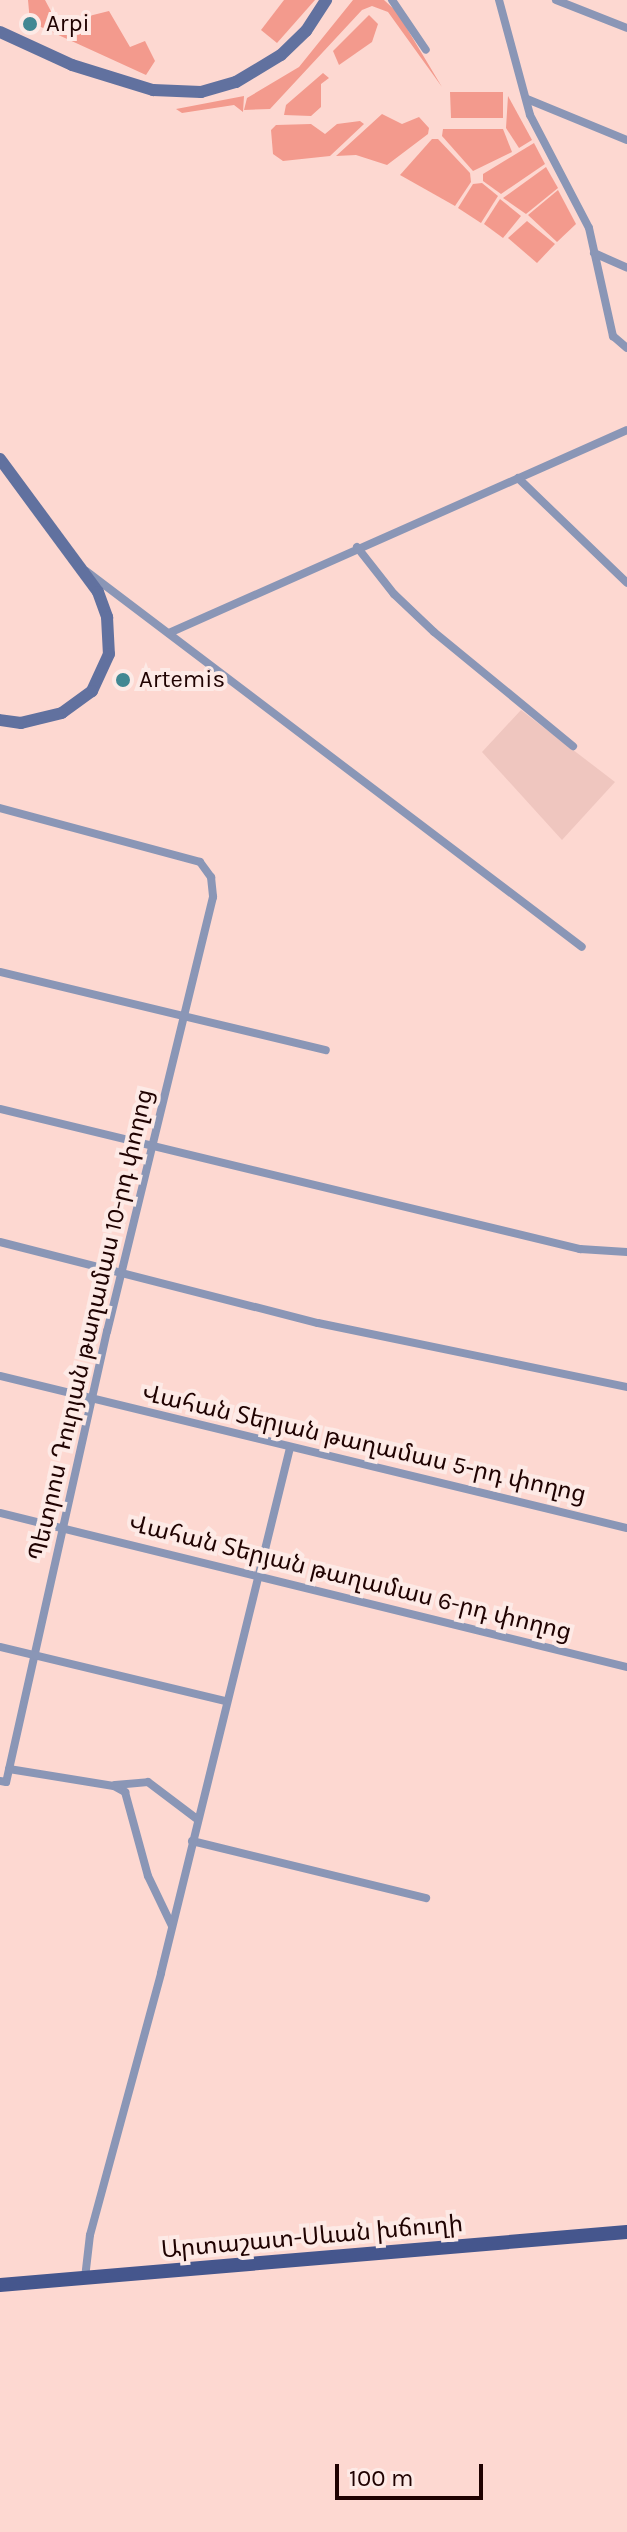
<!DOCTYPE html>
<html>
<head>
<meta charset="utf-8">
<style>
  body { margin:0 }
  #map { position:relative; width:627px; height:2532px; overflow:hidden; background:#fdd8d1; font-family:Karla,"Noto Sans Armenian",sans-serif }
  div>[style] { position:absolute }
  .built>* { inset:0; background:#efc6bf }
  .green>* { inset:0; background:#f39a8d }
  .street>* { height:8px; margin:-4px; padding:0 4px; transform-origin:4px; border-radius:4px; background:#8a96b6 }
  .secondary>* { height:12px; margin:-6px; padding:0 6px; transform-origin:6px; border-radius:6px; background:#61719f }
  .primary>* { height:14px; margin:-7px; padding:0 7px; transform-origin:7px; border-radius:7px; background:#45568d }
  .dots>* { width:22px; height:22px; translate:-50% -50%; box-sizing:border-box; border:4px solid #fdeae6; border-radius:50% }
  span { translate:-50% -50%; white-space:nowrap; text-align:center; line-height:1.15; -webkit-text-stroke:8px #fdeae6; paint-order:stroke }
  .poi-label { font-size:24px; color:#1f0201 }
  .left { translate:0 -50%; text-align:left }
  .street-label { font-size:24px; color:#1f0201 }
  .scale { position:absolute; left:335px; top:2464px; width:148px; height:36px; box-sizing:border-box; border:4px solid #1f0201; border-top:0; padding-left:10px; font-size:24px; line-height:28px; white-space:nowrap; color:#1f0201; -webkit-text-stroke:6px #fdeae6; paint-order:stroke }
</style>
</head>
<body>
<div id="map">
  <div class="built">
    <div style="clip-path:polygon(521px 710px,615px 782px,562px 840px,482px 752px)"></div>
  </div>
  <div class="green">
    <div style="clip-path:polygon(28px 0,45px 0,53px 15px,69px 21px,109px 11px,130px 47px,145px 41px,155px 61px,146px 75px,30px 22px)"></div>
    <div style="clip-path:polygon(284px 0,315px 0,277px 43px,261px 30px)"></div>
    <div style="clip-path:polygon(353px 0,384px 0,397px 12px,442px 87px,388px 12px,372px 6px,362px 10px,270px 109px,244px 110px,247px 98px,299px 67px)"></div>
    <div style="clip-path:polygon(369px 15px,378px 24px,372px 42px,339px 65px,333px 51px)"></div>
    <div style="clip-path:polygon(323px 73px,329px 78px,321px 84px,321px 107px,311px 116px,284px 115px,286px 105px)"></div>
    <div style="clip-path:polygon(450px 92px,503px 92px,503px 118px,451px 118px)"></div>
    <div style="clip-path:polygon(244px 96px,243px 112px,234px 105px,182px 113px,176px 109px)"></div>
    <div style="clip-path:polygon(508px 96px,532px 140px,519px 148px,506px 128px)"></div>
    <div style="clip-path:polygon(382px 114px,402px 124px,419px 117px,429px 128px,428px 134px,387px 165px,356px 155px,336px 156px)"></div>
    <div style="clip-path:polygon(360px 121px,364px 124px,330px 156px,283px 161px,273px 154px,271px 130px,276px 125px,311px 124px,325px 134px,337px 124px)"></div>
    <div style="clip-path:polygon(443px 129px,503px 129px,512px 152px,473px 171px,442px 136px)"></div>
    <div style="clip-path:polygon(432px 139px,438px 139px,470px 173px,471px 182px,455px 206px,400px 175px)"></div>
    <div style="clip-path:polygon(534px 143px,545px 164px,501px 194px,483px 181px,483px 174px)"></div>
    <div style="clip-path:polygon(546px 167px,558px 188px,526px 214px,503px 198px)"></div>
    <div style="clip-path:polygon(482px 183px,498px 196px,481px 223px,458px 208px,473px 184px)"></div>
    <div style="clip-path:polygon(558px 190px,576px 224px,557px 242px,528px 215px)"></div>
    <div style="clip-path:polygon(500px 199px,521px 216px,503px 238px,484px 224px)"></div>
    <div style="clip-path:polygon(527px 221px,555px 244px,537px 263px,508px 238px)"></div>
  </div>
  <div class="street">
    <div style="left:392px;top:0;width:60px;rotate:55.8deg"></div>
    <div style="left:499px;top:0;width:119px;rotate:74.9deg"></div>
    <div style="left:530px;top:115px;width:127px;rotate:62.4deg"></div>
    <div style="left:589px;top:228px;width:111px;rotate:77.5deg"></div>
    <div style="left:613px;top:336px;width:18px;rotate:41deg"></div>
    <div style="left:556px;top:0;width:76px;rotate:21.5deg"></div>
    <div style="left:527px;top:99px;width:108px;rotate:22.3deg"></div>
    <div style="left:594px;top:253px;width:36px;rotate:24deg"></div>
    <div style="left:518px;top:478px;width:151px;rotate:43.9deg"></div>
    <div style="left:357px;top:547px;width:60px;rotate:51.8deg"></div>
    <div style="left:394px;top:594px;width:55px;rotate:43.5deg"></div>
    <div style="left:434px;top:632px;width:180px;rotate:39.4deg"></div>
    <div style="left:86px;top:571px;width:622px;rotate:37.16deg"></div>
    <div style="left:169px;top:633px;width:501px;rotate:-23.9deg"></div>
    <div style="left:0;top:808px;width:207px;rotate:15.1deg"></div>
    <div style="left:200px;top:862px;width:19px;rotate:54deg"></div>
    <div style="left:211px;top:877px;width:20px;rotate:84deg"></div>
    <div style="left:213px;top:897px;width:447px;rotate:103.7deg"></div>
    <div style="left:107px;top:1331px;width:462px;rotate:102.6deg"></div>
    <div style="left:6px;top:1782px;width:6px;rotate:-171deg"></div>
    <div style="left:0;top:972px;width:335px;rotate:13.5deg"></div>
    <div style="left:0;top:1109px;width:597px;rotate:13.57deg"></div>
    <div style="left:580px;top:1249px;width:47px;rotate:3.7deg"></div>
    <div style="left:0;top:1242px;width:328px;rotate:14.3deg"></div>
    <div style="left:318px;top:1323px;width:316px;rotate:11.7deg"></div>
    <div style="left:0;top:1376px;width:645px;rotate:13.63deg"></div>
    <div style="left:0;top:1513px;width:646px;rotate:13.8deg"></div>
    <div style="left:0;top:1647px;width:231px;rotate:13.5deg"></div>
    <div style="left:9px;top:1769px;width:106px;rotate:9.2deg"></div>
    <div style="left:114px;top:1786px;width:13px;rotate:29deg"></div>
    <div style="left:125px;top:1792px;width:87px;rotate:74.7deg"></div>
    <div style="left:148px;top:1876px;width:55px;rotate:64.4deg"></div>
    <div style="left:115px;top:1785px;width:33px;rotate:-5deg"></div>
    <div style="left:148px;top:1782px;width:61px;rotate:37.1deg"></div>
    <div style="left:192px;top:1841px;width:241px;rotate:13.7deg"></div>
    <div style="left:85px;top:2278px;width:43px;rotate:-83.4deg"></div>
    <div style="left:90px;top:2235px;width:271px;rotate:-74.8deg"></div>
    <div style="left:161px;top:1973px;width:541px;rotate:-76.2deg"></div>
  </div>
  <div class="secondary">
    <div style="left:0;top:32px;width:79px;rotate:24.6deg"></div>
    <div style="left:72px;top:65px;width:85px;rotate:17.2deg"></div>
    <div style="left:153px;top:90px;width:48px;rotate:2.4deg"></div>
    <div style="left:201px;top:92px;width:36px;rotate:-16deg"></div>
    <div style="left:236px;top:82px;width:52px;rotate:-31deg"></div>
    <div style="left:281px;top:55px;width:35px;rotate:-44deg"></div>
    <div style="left:306px;top:31px;width:37px;rotate:-57deg"></div>
    <div style="left:0;top:459px;width:165px;rotate:53.6deg"></div>
    <div style="left:98px;top:592px;width:27px;rotate:70deg"></div>
    <div style="left:107px;top:617px;width:37px;rotate:87deg"></div>
    <div style="left:109px;top:654px;width:41px;rotate:114.7deg"></div>
    <div style="left:92px;top:691px;width:37px;rotate:144deg"></div>
    <div style="left:62px;top:713px;width:42px;rotate:166.3deg"></div>
    <div style="left:21px;top:723px;width:21px;rotate:-172deg"></div>
  </div>
  <div class="primary">
    <div style="left:0;top:2285px;width:629px;rotate:-4.83deg"></div>
  </div>
  <div class="dots">
    <div style="left:30px;top:24px;background:#428893"></div>
    <div style="left:123px;top:680px;background:#428893"></div>
  </div>
  <div class="poi-label">
    <span class="left" style="left:46px;top:24px">Arpi</span>
    <span class="left" style="left:139px;top:680px">Artemis</span>
  </div>
  <div class="street-label">
    <span style="left:91px;top:1325px;rotate:-77deg">Պետրոս Դուրյան թաղամաս 10-րդ փողոց</span>
    <span style="left:364px;top:1444px;rotate:13deg">Վահան Տերյան թաղամաս 5-րդ փողոց</span>
    <span style="left:350px;top:1578px;rotate:14deg">Վահան Տերյան թաղամաս 6-րդ փողոց</span>
    <span style="left:312px;top:2237px;rotate:-5deg">Արտաշատ-Սևան խճուղի</span>
  </div>
  <div class="scale">100 m</div>
</div>
</body>
</html>
